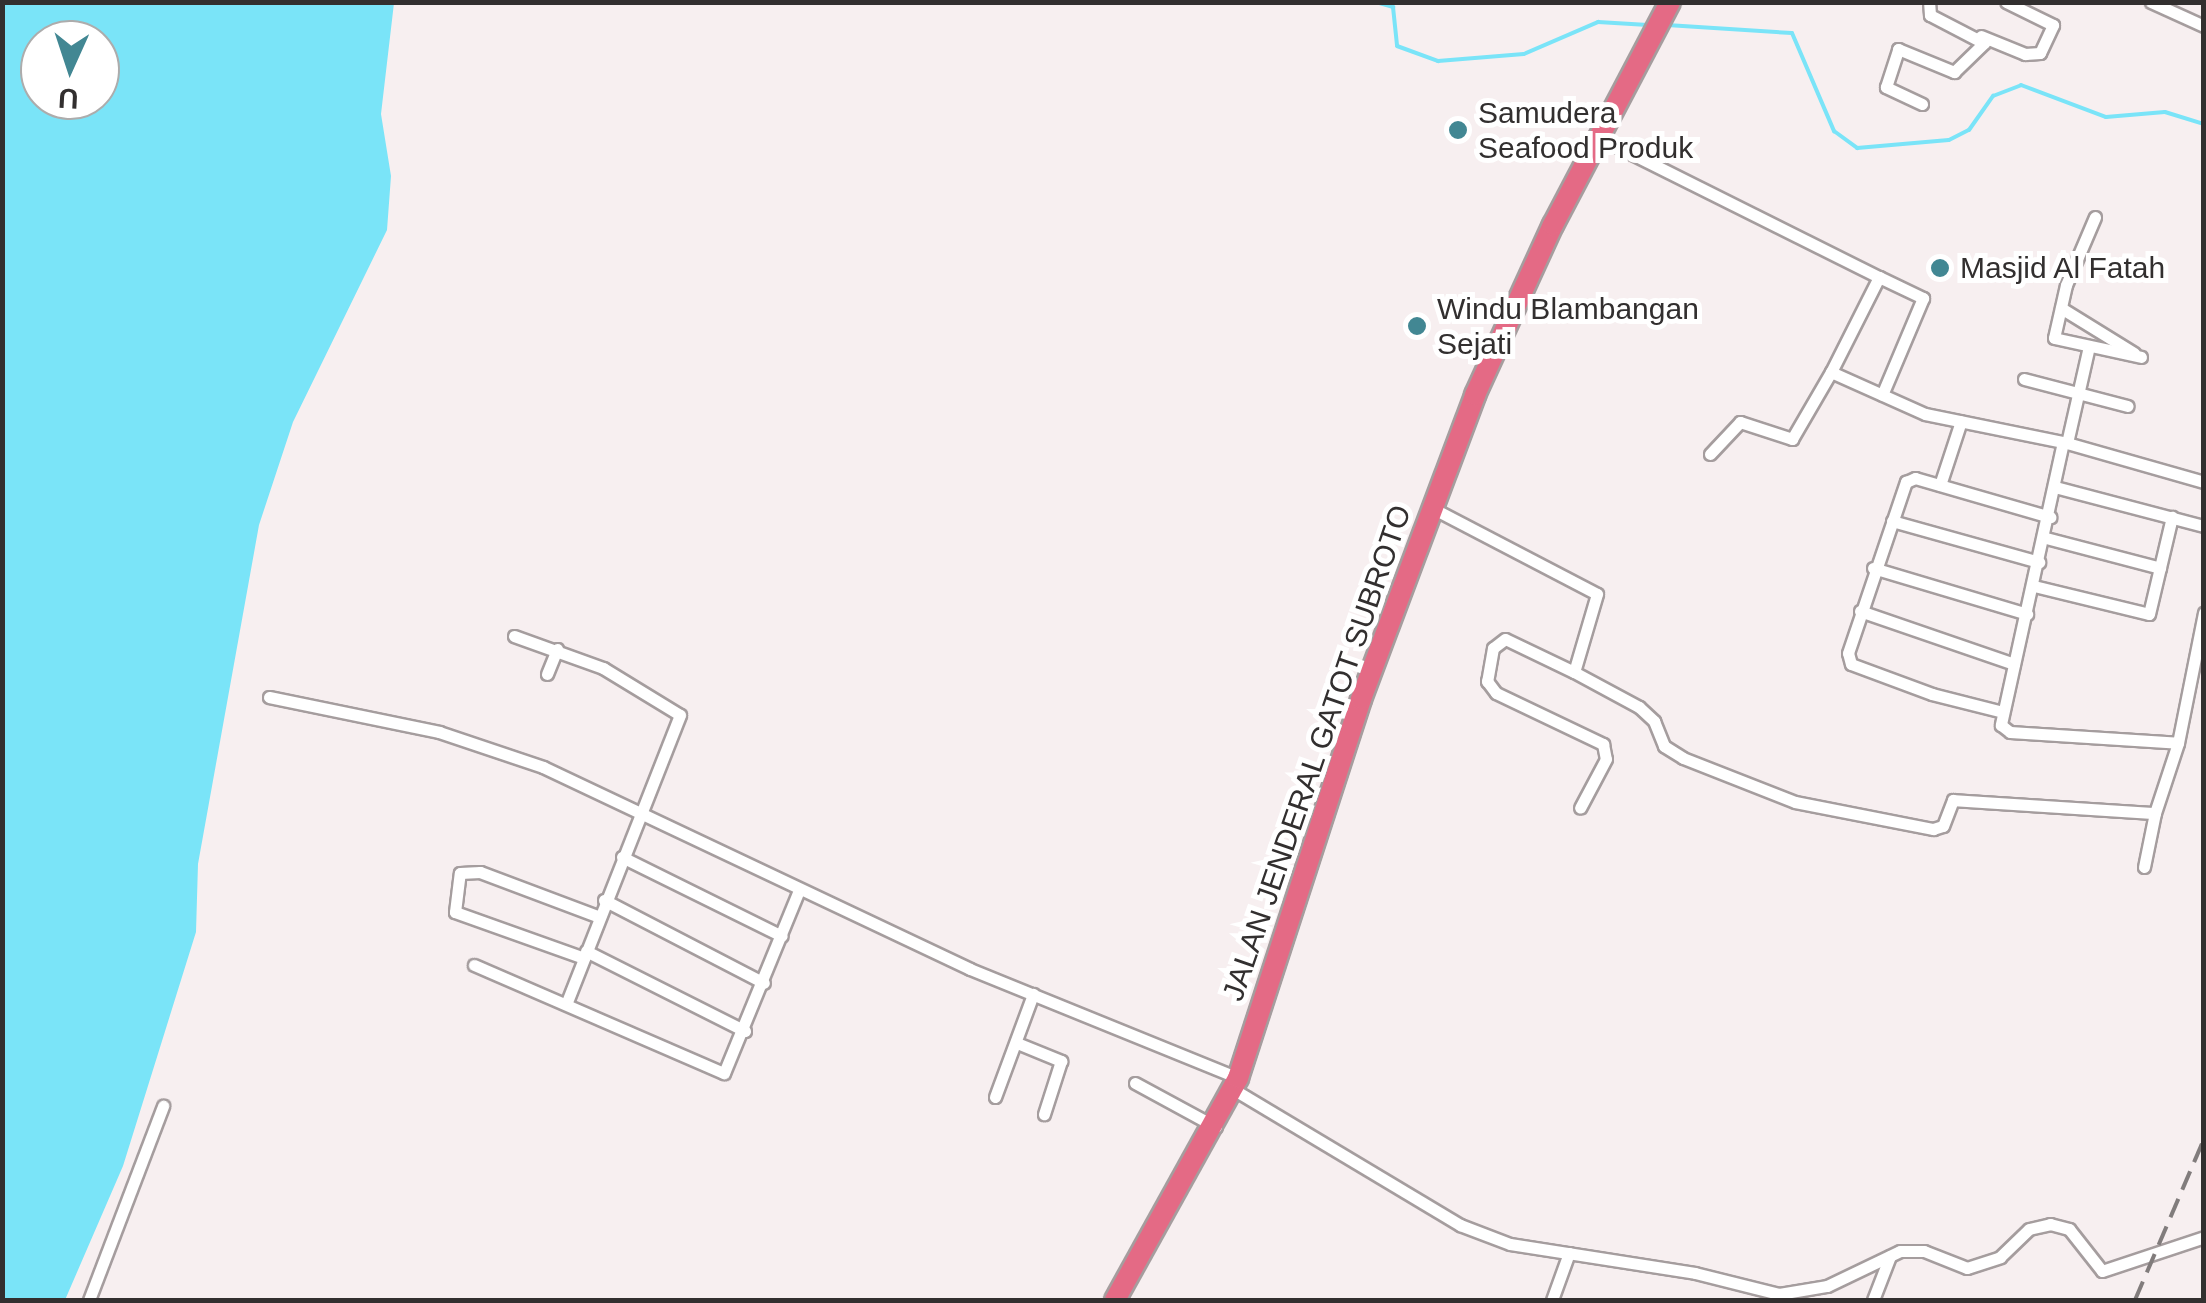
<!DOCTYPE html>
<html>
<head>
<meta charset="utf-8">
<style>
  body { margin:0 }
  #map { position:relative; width:2206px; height:1303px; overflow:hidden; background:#f7eff0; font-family:Helvetica,sans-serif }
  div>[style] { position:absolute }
  .water>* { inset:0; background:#7ae4f8 }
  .stream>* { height:4px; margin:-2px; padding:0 2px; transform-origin:2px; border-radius:2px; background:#7ae4f8 }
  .roads { filter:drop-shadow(2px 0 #a59d9e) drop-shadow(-2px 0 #a59d9e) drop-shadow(0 2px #a59d9e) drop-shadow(0 -2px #a59d9e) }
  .street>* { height:11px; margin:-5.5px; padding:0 5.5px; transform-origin:5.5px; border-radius:5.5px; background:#fff }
  .highway>* { height:20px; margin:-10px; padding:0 10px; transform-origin:10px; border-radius:10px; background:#e46a85 }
  .rail>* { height:4px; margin-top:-2px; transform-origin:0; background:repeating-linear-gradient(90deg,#817c7c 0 20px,transparent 0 30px) }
  .dots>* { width:28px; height:28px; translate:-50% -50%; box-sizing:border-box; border:5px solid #fff; border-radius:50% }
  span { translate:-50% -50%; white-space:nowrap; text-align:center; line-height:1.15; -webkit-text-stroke:10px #fff; paint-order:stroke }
  .poi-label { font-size:30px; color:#322f2f }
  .left { translate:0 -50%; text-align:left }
  .street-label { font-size:30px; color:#322f2f }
  .frame { position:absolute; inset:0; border:5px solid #322f2f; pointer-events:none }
  .north { position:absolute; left:20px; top:20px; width:100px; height:100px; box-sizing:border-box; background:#fff; border:2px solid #adacac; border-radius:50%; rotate:183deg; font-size:28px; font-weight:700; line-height:40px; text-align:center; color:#322f2f }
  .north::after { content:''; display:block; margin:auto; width:35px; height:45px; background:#428793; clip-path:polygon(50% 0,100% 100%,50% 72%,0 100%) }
</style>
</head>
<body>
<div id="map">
  <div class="water">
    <div style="clip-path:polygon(evenodd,3px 2px,394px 3px,381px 114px,391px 176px,387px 230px,293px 422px,259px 525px,198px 864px,196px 932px,123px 1166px,65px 1300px,2px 1300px,3px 2px,40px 40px,100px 40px,100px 100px,40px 100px,40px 40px)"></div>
  </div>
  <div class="stream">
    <div style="left:1376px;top:2px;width:18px;rotate:16deg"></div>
    <div style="left:1393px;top:7px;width:39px;rotate:84deg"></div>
    <div style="left:1397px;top:46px;width:44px;rotate:20.1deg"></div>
    <div style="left:1438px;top:61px;width:86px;rotate:-4.7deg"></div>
    <div style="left:1524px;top:54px;width:81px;rotate:-23.4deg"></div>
    <div style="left:1598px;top:22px;width:50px;rotate:3.4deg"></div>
    <div style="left:1667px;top:25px;width:125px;rotate:3.7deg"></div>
    <div style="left:1792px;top:33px;width:107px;rotate:66.8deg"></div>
    <div style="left:1834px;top:131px;width:29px;rotate:36deg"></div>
    <div style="left:1857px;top:148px;width:92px;rotate:-5deg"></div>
    <div style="left:1949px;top:140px;width:22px;rotate:-27deg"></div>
    <div style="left:1969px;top:130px;width:42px;rotate:-54.8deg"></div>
    <div style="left:1993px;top:96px;width:30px;rotate:-21deg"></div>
    <div style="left:2021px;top:85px;width:91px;rotate:20.6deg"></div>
    <div style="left:2106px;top:117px;width:59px;rotate:-4.8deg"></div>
    <div style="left:2165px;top:112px;width:41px;rotate:17.1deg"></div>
  </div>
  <div class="roads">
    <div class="street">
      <div style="left:2151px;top:2px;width:58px;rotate:24.4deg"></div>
      <div style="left:1981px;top:36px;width:48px;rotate:22.2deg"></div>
      <div style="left:2025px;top:54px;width:15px;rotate:-4deg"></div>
      <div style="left:2040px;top:53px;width:31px;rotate:-65deg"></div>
      <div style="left:2053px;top:25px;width:52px;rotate:-153.9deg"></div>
      <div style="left:1922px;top:104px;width:40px;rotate:-155deg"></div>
      <div style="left:1886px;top:87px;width:40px;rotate:-72deg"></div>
      <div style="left:1898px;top:49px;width:61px;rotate:22.3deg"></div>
      <div style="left:1954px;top:72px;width:42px;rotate:-44deg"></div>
      <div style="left:1984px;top:43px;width:61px;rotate:-152.6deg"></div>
      <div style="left:1930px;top:15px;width:13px;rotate:-94deg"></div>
      <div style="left:1598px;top:137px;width:314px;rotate:26.5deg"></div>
      <div style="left:1879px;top:277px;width:106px;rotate:116.8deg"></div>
      <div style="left:1831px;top:372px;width:103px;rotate:24.1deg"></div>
      <div style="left:1925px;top:414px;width:145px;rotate:11.5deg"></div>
      <div style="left:2067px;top:443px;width:142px;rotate:15.9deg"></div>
      <div style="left:2095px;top:217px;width:74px;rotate:113.1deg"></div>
      <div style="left:2066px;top:285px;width:54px;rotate:102.8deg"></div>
      <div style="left:2054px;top:338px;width:89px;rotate:12.3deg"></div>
      <div style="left:1879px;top:277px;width:49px;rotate:25.5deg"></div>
      <div style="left:1923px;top:298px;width:105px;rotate:112.9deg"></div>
      <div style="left:2061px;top:308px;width:86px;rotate:31.7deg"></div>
      <div style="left:2024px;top:379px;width:107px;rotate:14.6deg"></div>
      <div style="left:2063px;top:442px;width:290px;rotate:102.4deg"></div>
      <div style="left:2001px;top:725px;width:11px;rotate:38deg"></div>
      <div style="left:2010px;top:732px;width:168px;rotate:3.7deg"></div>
      <div style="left:2067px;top:443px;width:99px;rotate:-77.2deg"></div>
      <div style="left:1710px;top:454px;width:44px;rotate:-46.8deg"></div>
      <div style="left:1740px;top:422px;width:55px;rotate:18.1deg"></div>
      <div style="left:1792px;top:439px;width:78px;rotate:-59.8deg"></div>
      <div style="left:1940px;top:485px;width:67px;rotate:-71.8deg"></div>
      <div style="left:2055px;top:487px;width:154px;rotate:14.7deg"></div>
      <div style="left:1430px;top:507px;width:188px;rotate:27.5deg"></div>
      <div style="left:1597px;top:594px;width:81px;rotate:106.4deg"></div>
      <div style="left:1574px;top:672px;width:74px;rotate:28.3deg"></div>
      <div style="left:1639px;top:707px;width:21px;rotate:43deg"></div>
      <div style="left:1654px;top:721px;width:27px;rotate:68deg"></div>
      <div style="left:1664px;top:746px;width:22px;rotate:32deg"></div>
      <div style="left:1683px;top:758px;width:120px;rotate:21.4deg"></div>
      <div style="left:1795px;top:802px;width:141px;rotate:11.1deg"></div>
      <div style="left:1933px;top:829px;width:10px;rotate:-17deg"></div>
      <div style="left:1943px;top:826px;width:28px;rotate:-69deg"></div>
      <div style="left:1953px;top:800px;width:202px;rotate:3.7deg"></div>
      <div style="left:2155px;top:813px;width:74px;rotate:-71.8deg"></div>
      <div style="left:2178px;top:743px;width:133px;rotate:-78.7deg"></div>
      <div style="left:1892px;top:521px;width:153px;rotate:15.6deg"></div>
      <div style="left:2046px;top:538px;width:118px;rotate:14.7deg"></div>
      <div style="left:1873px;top:568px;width:161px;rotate:16.6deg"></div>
      <div style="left:2034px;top:586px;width:118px;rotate:13.7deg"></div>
      <div style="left:2149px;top:614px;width:100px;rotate:-76.7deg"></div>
      <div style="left:1860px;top:611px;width:163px;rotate:19deg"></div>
      <div style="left:514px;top:636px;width:95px;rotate:19.8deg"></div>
      <div style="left:603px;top:668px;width:90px;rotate:31.4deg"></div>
      <div style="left:680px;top:715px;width:308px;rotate:111.5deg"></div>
      <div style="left:1574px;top:672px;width:76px;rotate:-154.4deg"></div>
      <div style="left:1505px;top:639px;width:15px;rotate:143deg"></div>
      <div style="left:1493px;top:648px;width:34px;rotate:100deg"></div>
      <div style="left:1487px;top:681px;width:15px;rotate:53deg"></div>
      <div style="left:1496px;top:693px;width:119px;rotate:25.5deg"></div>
      <div style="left:1603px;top:744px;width:15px;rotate:79deg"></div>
      <div style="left:1606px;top:759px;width:55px;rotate:118deg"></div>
      <div style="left:547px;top:674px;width:27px;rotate:-68deg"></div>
      <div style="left:269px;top:697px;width:174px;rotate:11.6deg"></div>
      <div style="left:439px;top:732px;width:110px;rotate:18.6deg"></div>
      <div style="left:543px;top:767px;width:472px;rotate:25.3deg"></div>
      <div style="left:970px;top:969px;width:289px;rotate:22.1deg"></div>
      <div style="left:2003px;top:712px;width:73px;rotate:-165.8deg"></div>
      <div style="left:1932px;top:694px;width:86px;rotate:-159.7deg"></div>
      <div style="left:1851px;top:664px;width:11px;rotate:-105deg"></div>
      <div style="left:1848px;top:653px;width:181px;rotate:-71.3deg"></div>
      <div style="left:1906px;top:482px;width:10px;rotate:-24deg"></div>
      <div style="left:1915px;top:478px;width:141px;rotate:16.1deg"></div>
      <div style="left:622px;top:857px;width:178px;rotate:26.3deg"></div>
      <div style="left:2144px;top:867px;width:55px;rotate:-78.5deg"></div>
      <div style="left:604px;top:900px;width:180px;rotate:27.4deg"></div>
      <div style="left:586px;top:951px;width:178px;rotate:26.7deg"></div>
      <div style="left:584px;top:958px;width:137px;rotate:-160.4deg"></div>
      <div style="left:455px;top:912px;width:39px;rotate:-83deg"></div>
      <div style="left:460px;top:873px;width:20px;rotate:-3deg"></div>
      <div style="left:480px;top:872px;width:125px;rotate:20.6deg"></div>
      <div style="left:474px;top:965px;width:272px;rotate:23.4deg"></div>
      <div style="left:724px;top:1073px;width:198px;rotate:-67.7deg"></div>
      <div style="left:1017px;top:1043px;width:48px;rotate:22.2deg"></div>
      <div style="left:1061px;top:1061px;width:56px;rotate:107.8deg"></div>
      <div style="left:1135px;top:1083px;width:92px;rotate:28.5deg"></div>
      <div style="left:1233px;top:1089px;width:265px;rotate:30.9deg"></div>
      <div style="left:1460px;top:1225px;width:53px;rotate:20.8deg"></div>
      <div style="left:1510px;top:1244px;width:187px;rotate:8.9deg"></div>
      <div style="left:1695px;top:1273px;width:87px;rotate:14deg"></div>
      <div style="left:1779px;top:1294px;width:49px;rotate:-9.5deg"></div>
      <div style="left:1827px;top:1286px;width:81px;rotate:-25.6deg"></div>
      <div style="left:1900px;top:1251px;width:24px"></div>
      <div style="left:1924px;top:1251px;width:46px;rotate:21.6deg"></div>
      <div style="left:1967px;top:1268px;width:35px;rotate:-18deg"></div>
      <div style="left:2000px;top:1257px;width:40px;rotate:-44deg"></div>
      <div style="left:2029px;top:1229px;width:22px;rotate:-13deg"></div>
      <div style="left:2050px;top:1224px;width:20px;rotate:15deg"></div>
      <div style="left:2069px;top:1229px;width:53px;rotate:51.8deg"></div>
      <div style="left:2102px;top:1271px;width:108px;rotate:-18.4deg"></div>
      <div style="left:995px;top:1097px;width:110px;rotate:-69.7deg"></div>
      <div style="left:89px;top:1300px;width:208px;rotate:-69.1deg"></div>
      <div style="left:1552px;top:1300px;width:50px;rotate:-70.1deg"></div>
      <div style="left:1873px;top:1300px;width:47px;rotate:-68.9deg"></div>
    </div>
    <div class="highway">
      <div style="left:1115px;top:1300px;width:254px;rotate:-61deg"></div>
      <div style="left:1238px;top:1078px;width:398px;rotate:-72deg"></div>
      <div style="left:1361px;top:699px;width:325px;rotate:-69.4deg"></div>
      <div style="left:1475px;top:395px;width:187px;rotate:-65.4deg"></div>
      <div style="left:1553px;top:225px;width:252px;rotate:-62.3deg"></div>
    </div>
  </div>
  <div class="rail">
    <div style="left:2135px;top:1300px;width:175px;rotate:-66.8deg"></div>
  </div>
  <div class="dots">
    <div style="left:1458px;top:130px;background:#428793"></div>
    <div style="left:1940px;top:268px;background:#428793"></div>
    <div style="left:1417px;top:326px;background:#428793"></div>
  </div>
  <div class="poi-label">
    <span class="left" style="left:1478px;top:130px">Samudera<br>Seafood Produk</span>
    <span class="left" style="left:1960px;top:268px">Masjid Al Fatah</span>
    <span class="left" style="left:1437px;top:326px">Windu Blambangan<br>Sejati</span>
  </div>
  <div class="street-label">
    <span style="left:1317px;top:753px;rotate:-71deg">JALAN JENDERAL GATOT SUBROTO</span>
  </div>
  <div class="frame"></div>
  <div class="north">U</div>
</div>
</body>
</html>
